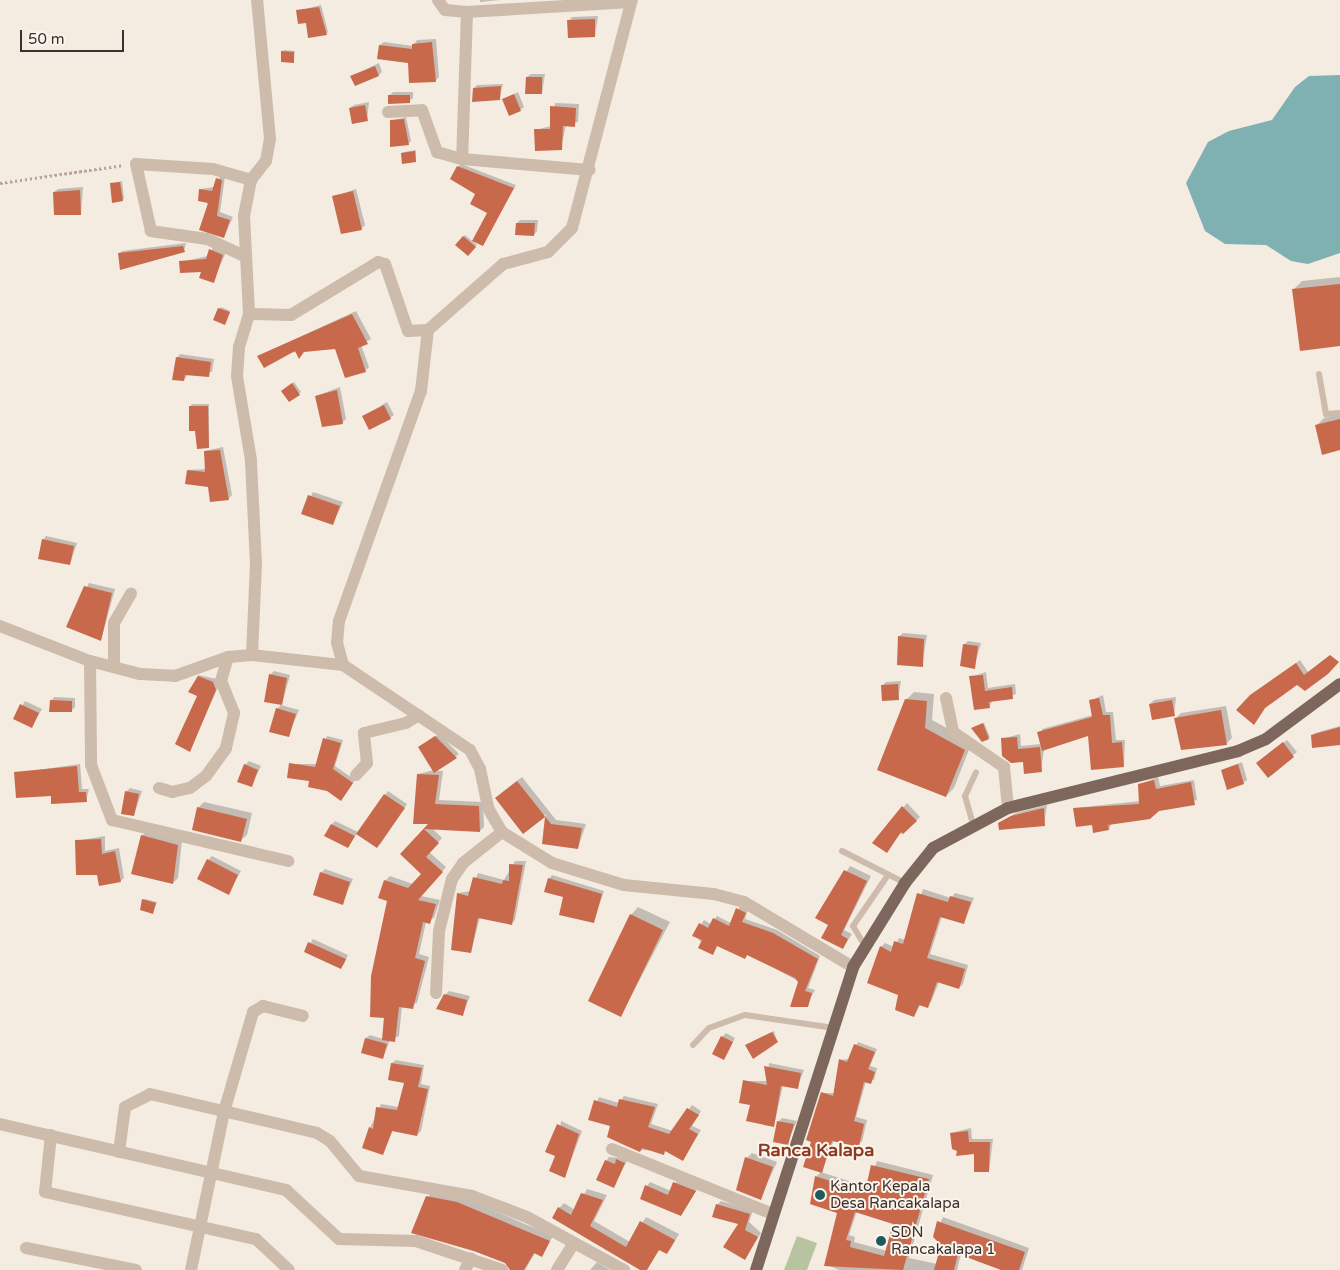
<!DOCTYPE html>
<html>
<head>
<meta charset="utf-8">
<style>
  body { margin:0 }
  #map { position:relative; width:1340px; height:1270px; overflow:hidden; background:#f4ebe1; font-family:"Varela Round",sans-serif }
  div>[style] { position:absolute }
  .green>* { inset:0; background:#b8c4a0 }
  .water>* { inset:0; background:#7fb0b2 }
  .shadow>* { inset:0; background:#0003 }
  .building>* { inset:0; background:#c8694b }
  .path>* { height:2.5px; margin-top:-1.25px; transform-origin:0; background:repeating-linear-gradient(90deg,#b9a596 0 2.5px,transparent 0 5px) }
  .lane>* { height:6px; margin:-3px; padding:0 3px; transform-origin:3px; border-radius:3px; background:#cdbbac }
  .street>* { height:12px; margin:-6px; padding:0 6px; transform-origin:6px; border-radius:6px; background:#cdbbac }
  .primary>* { height:12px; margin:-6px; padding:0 6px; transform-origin:6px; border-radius:6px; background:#7d675c }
  .dots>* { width:14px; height:14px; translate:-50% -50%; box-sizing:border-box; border:2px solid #fbf5ee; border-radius:50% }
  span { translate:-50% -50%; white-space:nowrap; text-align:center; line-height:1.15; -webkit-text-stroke:4px #fbf5ee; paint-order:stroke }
  .poi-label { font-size:15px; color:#3b302b }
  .left { translate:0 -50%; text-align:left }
  .quarter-label { font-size:18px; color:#8c3b22; font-weight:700 }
  .scale { position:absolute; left:20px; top:30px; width:104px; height:22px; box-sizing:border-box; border:2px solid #3b302b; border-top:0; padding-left:6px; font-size:15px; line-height:18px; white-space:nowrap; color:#3b302b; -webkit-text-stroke:4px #fbf5ee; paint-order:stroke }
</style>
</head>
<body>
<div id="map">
  <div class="green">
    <div style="clip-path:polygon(797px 1236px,817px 1243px,807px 1270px,784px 1270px)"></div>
  </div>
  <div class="water">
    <div style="clip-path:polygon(1340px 75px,1340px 253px,1308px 264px,1291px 261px,1266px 245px,1225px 244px,1205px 231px,1186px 183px,1208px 142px,1229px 131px,1272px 120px,1295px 87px,1309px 76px)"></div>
  </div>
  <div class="shadow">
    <div style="clip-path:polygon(480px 0,500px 0,480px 2px)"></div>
    <div style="clip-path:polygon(321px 5px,328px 32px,326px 34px,297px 11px)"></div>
    <div style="clip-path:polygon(598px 16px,595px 36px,569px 21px,572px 17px)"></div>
    <div style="clip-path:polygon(436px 39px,439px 77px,436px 80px,380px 45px,384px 42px,413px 46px,417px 40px)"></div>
    <div style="clip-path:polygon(295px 51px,293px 62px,282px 52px,284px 50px)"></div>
    <div style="clip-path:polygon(379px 63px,382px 72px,379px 75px,352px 76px)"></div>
    <div style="clip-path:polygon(531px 74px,545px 74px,542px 93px,527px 77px)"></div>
    <div style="clip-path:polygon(503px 84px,499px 99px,474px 88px,477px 85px)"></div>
    <div style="clip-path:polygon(393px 92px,413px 92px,413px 98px,409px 101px,389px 96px)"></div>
    <div style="clip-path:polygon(518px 92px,524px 107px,520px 110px,504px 99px)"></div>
    <div style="clip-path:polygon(369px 102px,367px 120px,350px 108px,354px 105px)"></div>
    <div style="clip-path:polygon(555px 103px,579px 104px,578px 122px,566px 125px,561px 148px,535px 130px,551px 126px)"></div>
    <div style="clip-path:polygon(406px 117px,411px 141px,408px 144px,391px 121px)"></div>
    <div style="clip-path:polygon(416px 150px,416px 161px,402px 153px,404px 152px)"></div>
    <div style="clip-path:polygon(461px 164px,516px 185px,482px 245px,489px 212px,458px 167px)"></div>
    <div style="clip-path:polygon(221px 175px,225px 176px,220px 212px,233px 217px,224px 237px,200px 189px,214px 187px)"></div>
    <div style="clip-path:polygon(122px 181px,124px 198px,123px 200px,111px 184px)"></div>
    <div style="clip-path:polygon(83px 187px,81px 214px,54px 192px,58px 189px)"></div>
    <div style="clip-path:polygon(356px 189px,365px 225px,361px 229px,333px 197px)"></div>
    <div style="clip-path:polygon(520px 220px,538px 220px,537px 231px,534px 235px,517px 223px)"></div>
    <div style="clip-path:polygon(465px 235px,477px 245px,468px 254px,457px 245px)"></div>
    <div style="clip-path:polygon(186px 243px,184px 251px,120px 253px,122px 251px)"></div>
    <div style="clip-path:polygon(214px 246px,226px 252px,213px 282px,203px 271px,180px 262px,208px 256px)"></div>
    <div style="clip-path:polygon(1340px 277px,1340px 345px,1294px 289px,1302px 281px)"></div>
    <div style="clip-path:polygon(221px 307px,230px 311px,226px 322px,219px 309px)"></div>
    <div style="clip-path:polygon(356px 311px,371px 339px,361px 345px,369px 367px,365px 371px,335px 348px,258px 356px)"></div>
    <div style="clip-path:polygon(180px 354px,214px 359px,212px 372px,188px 374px,184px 380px,177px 358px)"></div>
    <div style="clip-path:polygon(294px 382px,301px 392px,289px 401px,284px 389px)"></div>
    <div style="clip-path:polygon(340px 387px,346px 419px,342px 423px,316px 396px)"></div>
    <div style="clip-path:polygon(387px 402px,394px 415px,390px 418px,364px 416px)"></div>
    <div style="clip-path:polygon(192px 404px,209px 404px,209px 447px,190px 407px)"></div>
    <div style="clip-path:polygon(1340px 414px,1340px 449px,1316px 426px,1324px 418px)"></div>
    <div style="clip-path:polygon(223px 447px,232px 495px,228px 499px,188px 470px,206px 469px,205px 451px)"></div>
    <div style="clip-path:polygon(313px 492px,343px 502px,333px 523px,303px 513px)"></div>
    <div style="clip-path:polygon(46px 536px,77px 543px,70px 564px,43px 540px)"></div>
    <div style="clip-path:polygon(89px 583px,115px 589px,101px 640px,67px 627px)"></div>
    <div style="clip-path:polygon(903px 633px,927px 635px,922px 666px,899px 637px)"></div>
    <div style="clip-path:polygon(968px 641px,981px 643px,974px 667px,964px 645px)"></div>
    <div style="clip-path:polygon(1300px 660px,1308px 672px,1316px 666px,1317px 677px,1301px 688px,1298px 683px,1267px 705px,1254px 724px,1251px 695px)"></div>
    <div style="clip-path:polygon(274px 671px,290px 675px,282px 704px,270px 675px)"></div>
    <div style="clip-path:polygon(986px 672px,988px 688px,1015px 684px,1016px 694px,993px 700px,989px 707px,970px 677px)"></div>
    <div style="clip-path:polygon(198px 675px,217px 679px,219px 685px,190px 750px,199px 695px,189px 692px)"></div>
    <div style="clip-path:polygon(901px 681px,898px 699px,882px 686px,886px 682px)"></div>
    <div style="clip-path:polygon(914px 692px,934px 694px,932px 720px,972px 742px,954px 788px,946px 796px,906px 700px)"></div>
    <div style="clip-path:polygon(1103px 695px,1106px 712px,1113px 712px,1116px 740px,1125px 740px,1124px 765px,1089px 734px,1044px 749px,1041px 771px,1002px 739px,1020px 734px,1021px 746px,1041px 744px,1042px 729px,1093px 715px,1090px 701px)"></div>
    <div style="clip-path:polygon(54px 697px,75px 698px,75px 707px,71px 711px,51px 701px)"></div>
    <div style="clip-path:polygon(1176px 697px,1174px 715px,1150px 704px,1154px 700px)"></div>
    <div style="clip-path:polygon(25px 701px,42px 709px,32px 726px,15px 718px)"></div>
    <div style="clip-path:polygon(281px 705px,299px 710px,288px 736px,277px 709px)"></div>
    <div style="clip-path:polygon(1226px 706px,1232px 738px,1226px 744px,1176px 718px,1181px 713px)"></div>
    <div style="clip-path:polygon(984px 723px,990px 737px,989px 738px,974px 727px)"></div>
    <div style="clip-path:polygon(1340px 726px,1340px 741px,1313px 736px,1315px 733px)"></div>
    <div style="clip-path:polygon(439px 734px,459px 754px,436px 771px,443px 771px,439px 800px,483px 802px,484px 827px,480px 831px,432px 828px,442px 838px,429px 852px,446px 867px,421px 896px,440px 900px,434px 918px,426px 922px,419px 954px,429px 957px,417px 1003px,402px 1006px,399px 1036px,390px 1040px,383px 1058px,366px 1038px,370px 1035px,383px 1039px,389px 901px,385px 881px,390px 876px,413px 884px,423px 874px,402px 854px,430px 823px,418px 774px,434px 770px,419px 747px)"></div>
    <div style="clip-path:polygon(327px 736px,343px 740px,335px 766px,355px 780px,344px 796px,290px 764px,317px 764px)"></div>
    <div style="clip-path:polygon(1287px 740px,1297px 752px,1268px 776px,1262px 760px)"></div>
    <div style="clip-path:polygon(249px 761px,261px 766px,251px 786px,245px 765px)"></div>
    <div style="clip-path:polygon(1242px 762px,1247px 780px,1243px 783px,1222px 770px)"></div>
    <div style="clip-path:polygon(80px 764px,82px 789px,89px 789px,86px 801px,52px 795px,16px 773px)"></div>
    <div style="clip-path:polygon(522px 777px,556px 820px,586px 824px,578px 848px,543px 843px,546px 814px,523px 832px,501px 793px)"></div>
    <div style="clip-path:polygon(1158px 777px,1160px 786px,1194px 780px,1197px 800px,1112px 823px,1109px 829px,1093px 824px,1075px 808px,1140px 801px,1139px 785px)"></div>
    <div style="clip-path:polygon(130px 788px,142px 791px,134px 815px,126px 792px)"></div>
    <div style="clip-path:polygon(388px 791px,407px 804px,381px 843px,377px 846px,357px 833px,348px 847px,332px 824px,335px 821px,358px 832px)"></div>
    <div style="clip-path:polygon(204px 802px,252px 813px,247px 835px,241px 840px,198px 808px)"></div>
    <div style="clip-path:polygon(907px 803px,920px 817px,903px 833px,874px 843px)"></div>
    <div style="clip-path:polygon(1047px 805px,1044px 825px,999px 823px,1016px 813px)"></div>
    <div style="clip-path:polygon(147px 831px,182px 840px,178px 878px,173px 883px,142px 836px)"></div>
    <div style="clip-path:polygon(105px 836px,105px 851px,119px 848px,124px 878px,120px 881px,98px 873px,76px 841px)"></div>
    <div style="clip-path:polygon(212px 856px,241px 871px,228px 893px,208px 860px)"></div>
    <div style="clip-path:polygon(515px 861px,526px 861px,515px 920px,511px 924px,480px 917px,471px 952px,458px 893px,471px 891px,478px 873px,504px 880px)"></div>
    <div style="clip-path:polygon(850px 866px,871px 876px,844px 930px,852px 934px,843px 948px,829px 924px,816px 918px)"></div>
    <div style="clip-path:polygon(325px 869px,353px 879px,342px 903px,321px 873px)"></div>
    <div style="clip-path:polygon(552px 875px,604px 891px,594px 921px,565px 896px,549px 879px)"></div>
    <div style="clip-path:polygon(923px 889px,951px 898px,955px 893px,974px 898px,964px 922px,942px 916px,930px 954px,968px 965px,963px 984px,959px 988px,939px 982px,931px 1002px,921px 1004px,914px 1016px,881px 947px,885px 943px,894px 947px,899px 938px,906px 940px)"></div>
    <div style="clip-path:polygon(145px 899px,157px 902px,153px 912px,143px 900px)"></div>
    <div style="clip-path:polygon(740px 906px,748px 909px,745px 919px,777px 930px,820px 956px,808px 988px,815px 990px,807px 1005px,800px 982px,748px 954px,745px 957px,718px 945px,712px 953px,694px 935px,704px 920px,711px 924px,717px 916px,731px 923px)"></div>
    <div style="clip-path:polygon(638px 907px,670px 922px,621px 1015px,631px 915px)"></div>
    <div style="clip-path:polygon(313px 939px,348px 955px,344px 964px,340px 968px,305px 952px)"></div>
    <div style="clip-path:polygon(449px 991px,470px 996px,463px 1014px,445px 995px)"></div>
    <div style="clip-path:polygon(774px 1031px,777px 1041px,748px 1044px)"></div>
    <div style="clip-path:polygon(726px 1033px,735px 1038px,724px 1058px,722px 1037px)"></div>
    <div style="clip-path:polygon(858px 1042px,877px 1049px,870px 1066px,877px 1068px,874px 1080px,866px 1081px,856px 1117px,867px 1120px,862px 1142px,834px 1140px,821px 1171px,813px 1141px,822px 1093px,835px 1093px,840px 1060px,849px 1059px)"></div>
    <div style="clip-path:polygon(396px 1060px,424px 1065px,421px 1084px,430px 1086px,421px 1131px,417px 1135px,393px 1130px,383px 1154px,370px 1128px,381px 1104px,399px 1107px,405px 1082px,392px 1063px)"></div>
    <div style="clip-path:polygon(769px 1063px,804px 1070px,797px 1088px,783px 1085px,774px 1126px,751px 1104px,744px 1081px,768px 1081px)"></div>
    <div style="clip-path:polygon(624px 1096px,658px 1104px,651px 1124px,673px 1131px,692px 1105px,701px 1111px,692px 1126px,701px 1130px,683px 1160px,666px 1151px,640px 1150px,612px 1126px,590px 1119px,599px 1097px,619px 1103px)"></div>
    <div style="clip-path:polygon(782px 1118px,797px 1121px,787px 1143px,778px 1122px)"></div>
    <div style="clip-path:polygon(561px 1121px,582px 1131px,565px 1176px,557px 1156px)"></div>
    <div style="clip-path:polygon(971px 1128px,972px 1139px,993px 1139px,989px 1171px,975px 1153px,959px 1150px,951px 1133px)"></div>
    <div style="clip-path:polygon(752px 1153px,777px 1162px,760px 1199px,747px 1158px)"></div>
    <div style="clip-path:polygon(609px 1157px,628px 1159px,614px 1186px,606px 1161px)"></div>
    <div style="clip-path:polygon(evenodd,877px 1161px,933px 1175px,909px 1258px,937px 1264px,942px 1244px,934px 1236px,943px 1217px,1029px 1248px,1022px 1270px,1005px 1270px,961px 1254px,957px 1270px,840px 1270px,826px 1265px,839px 1212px,812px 1203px,817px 1176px,821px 1172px,867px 1187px,877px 1161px,857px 1211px,894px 1223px,887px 1251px,854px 1242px,855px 1237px,849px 1235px,857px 1211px)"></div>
    <div style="clip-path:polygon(678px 1179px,698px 1188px,681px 1214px,647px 1186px,650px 1182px,671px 1191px)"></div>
    <div style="clip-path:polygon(587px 1189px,607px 1195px,594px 1221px,630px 1242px,646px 1217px,679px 1234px,671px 1248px,667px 1252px,660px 1249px,643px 1270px,559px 1208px,564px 1203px,575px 1210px)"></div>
    <div style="clip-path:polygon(431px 1192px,462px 1197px,553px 1236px,542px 1256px,535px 1253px,525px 1270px,515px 1270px,505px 1261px,413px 1232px)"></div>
    <div style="clip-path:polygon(721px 1201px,753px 1210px,749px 1222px,761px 1233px,745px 1259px,740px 1223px,717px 1205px)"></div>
    <div style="clip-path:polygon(597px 1262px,610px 1270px,590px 1270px)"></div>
  </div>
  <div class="building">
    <div style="clip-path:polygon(319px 7px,327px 35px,308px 38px,306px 23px,298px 24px,296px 10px)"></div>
    <div style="clip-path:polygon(595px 19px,595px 37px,568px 38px,567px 20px)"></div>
    <div style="clip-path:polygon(432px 42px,436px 82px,409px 83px,408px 63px,377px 59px,379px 45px,412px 49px,412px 44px)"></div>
    <div style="clip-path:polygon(281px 51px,294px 52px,294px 63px,281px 62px)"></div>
    <div style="clip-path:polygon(375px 66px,379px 76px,355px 86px,350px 76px)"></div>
    <div style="clip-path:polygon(526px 77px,542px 77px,542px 94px,525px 94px)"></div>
    <div style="clip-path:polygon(501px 86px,500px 100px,472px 102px,473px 88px)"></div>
    <div style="clip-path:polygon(514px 94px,521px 111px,509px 116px,502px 99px)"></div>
    <div style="clip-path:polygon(388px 95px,410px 95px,410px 103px,388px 104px)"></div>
    <div style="clip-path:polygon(365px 105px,368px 121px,352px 124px,349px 108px)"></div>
    <div style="clip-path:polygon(550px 106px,576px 108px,575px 127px,563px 126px,562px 150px,535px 151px,534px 129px,550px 129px)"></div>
    <div style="clip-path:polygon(404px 119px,409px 145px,390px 147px,390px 120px)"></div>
    <div style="clip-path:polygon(415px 151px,416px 162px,402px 164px,401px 153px)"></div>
    <div style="clip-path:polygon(457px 166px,514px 188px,483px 246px,472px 241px,487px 213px,470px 204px,475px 194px,450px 179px)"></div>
    <div style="clip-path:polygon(216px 178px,222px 180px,217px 216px,230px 220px,224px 238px,199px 230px,208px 203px,198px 201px,199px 189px,212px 191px)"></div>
    <div style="clip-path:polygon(120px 182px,123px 201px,112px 203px,110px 183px)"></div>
    <div style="clip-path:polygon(80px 190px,81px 215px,54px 215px,53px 192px)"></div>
    <div style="clip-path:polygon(353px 191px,362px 230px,341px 234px,332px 196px)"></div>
    <div style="clip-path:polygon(516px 223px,535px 223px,534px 236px,515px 235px)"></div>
    <div style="clip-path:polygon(463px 236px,476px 247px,468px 256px,455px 245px)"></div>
    <div style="clip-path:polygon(183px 246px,185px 252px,120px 270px,118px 253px)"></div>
    <div style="clip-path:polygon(209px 249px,223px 255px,214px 283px,199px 278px,201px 272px,180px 273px,179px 261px,206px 259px)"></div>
    <div style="clip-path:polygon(1340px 284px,1340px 346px,1300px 351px,1292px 289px)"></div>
    <div style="clip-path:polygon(218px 308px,230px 312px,225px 325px,213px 320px)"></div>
    <div style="clip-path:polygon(352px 314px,368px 344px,358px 348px,366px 372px,345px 378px,335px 349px,304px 352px,299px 359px,295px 351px,264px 368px,257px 356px)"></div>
    <div style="clip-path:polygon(176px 357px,211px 362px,209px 377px,185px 375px,184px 381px,172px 380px)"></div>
    <div style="clip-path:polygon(292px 383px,300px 395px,289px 402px,281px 391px)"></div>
    <div style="clip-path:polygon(337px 390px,343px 424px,322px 427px,315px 396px)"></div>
    <div style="clip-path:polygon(384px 405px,391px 419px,369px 430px,362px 416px)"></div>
    <div style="clip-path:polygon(189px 406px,208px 406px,209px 448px,197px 449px,195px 431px,189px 431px)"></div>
    <div style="clip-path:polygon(1340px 419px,1340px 450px,1322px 455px,1315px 425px)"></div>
    <div style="clip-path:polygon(220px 450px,229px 500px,210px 502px,208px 487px,185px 484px,187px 470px,205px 472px,204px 451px)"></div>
    <div style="clip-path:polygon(308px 495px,340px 506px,333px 525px,301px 514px)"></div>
    <div style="clip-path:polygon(42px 539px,74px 546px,70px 565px,38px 559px)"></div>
    <div style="clip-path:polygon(84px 586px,112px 593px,101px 641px,66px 627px)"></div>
    <div style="clip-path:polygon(898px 636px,924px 639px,923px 667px,897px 665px)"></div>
    <div style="clip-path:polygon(963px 644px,978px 646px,975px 669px,960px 666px)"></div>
    <div style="clip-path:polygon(1330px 655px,1339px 662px,1328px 674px,1305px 691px,1297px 685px,1265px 708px,1254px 725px,1236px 710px,1250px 695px,1296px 663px,1304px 675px)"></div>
    <div style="clip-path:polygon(269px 674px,287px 678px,282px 705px,264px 702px)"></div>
    <div style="clip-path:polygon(983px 675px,985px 691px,1012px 687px,1013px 699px,989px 702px,990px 708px,974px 710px,969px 676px)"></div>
    <div style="clip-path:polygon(198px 676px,213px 682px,216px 690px,190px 752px,175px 744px,197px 696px,188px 692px)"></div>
    <div style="clip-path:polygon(898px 684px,899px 700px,882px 701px,881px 685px)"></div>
    <div style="clip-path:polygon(1099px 698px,1103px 715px,1110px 715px,1112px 743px,1122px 742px,1124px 767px,1091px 770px,1088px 736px,1042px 751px,1037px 732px,1092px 717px,1089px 700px)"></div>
    <div style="clip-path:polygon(905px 699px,927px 701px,925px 728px,965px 750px,946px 797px,877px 770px)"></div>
    <div style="clip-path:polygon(50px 700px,72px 701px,72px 712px,49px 712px)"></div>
    <div style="clip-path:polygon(1172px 700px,1175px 716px,1152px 720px,1149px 704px)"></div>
    <div style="clip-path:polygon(20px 704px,39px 713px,32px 728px,13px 719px)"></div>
    <div style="clip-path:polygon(276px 708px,296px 714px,289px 737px,269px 732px)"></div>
    <div style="clip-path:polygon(1221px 710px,1227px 745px,1181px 750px,1174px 718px)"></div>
    <div style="clip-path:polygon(983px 723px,989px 739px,982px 742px,971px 728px)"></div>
    <div style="clip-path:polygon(1340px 727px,1340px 745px,1312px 748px,1311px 735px)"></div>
    <div style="clip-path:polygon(435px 736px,457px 758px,434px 773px,418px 747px)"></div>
    <div style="clip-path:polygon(1017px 737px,1018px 749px,1040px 747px,1042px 772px,1024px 774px,1023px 762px,1011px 763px,1002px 756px,1001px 738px)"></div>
    <div style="clip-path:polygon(323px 738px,341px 743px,333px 769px,353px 783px,341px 801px,327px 791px,308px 787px,309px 781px,287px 778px,289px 763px,315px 767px)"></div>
    <div style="clip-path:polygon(1283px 742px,1294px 757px,1268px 778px,1256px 763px)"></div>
    <div style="clip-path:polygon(244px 764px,258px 770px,252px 787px,237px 782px)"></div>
    <div style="clip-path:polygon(1238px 764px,1244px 784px,1227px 790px,1221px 770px)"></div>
    <div style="clip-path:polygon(77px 766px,79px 792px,86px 792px,87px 802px,51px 804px,51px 796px,16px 798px,14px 772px)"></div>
    <div style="clip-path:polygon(417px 774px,439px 775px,435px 804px,479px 806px,480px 832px,424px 829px,439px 843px,426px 857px,443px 872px,418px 900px,436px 904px,430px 924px,423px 922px,415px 958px,425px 961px,413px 1009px,399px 1007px,395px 1042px,382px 1040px,384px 1018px,370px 1017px,371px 976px,387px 901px,378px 898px,384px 880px,408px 888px,421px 874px,400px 854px,428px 824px,413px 824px)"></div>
    <div style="clip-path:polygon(1154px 780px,1156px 789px,1191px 782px,1195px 805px,1159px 811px,1150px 819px,1108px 825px,1109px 830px,1093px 833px,1092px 825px,1076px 827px,1073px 808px,1139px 804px,1138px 784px)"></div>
    <div style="clip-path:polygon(517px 781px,551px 824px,582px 828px,578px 849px,542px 844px,545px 817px,523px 834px,495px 798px)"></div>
    <div style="clip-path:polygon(125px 791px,139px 794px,134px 816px,121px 814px)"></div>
    <div style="clip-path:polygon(384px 794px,405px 808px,377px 848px,356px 834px)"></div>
    <div style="clip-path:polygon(902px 806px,917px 821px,903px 834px,901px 832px,887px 853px,872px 843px)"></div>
    <div style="clip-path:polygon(197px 807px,247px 819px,241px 842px,192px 830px)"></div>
    <div style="clip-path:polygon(1044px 808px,1045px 826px,999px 830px,998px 823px,1011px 816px)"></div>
    <div style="clip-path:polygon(331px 824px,355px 836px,348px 848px,324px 836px)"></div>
    <div style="clip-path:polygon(141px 835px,178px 845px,173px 884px,131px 874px)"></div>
    <div style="clip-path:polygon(101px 839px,102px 854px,115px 851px,121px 882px,99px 886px,97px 875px,76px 875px,75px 840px)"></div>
    <div style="clip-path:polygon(207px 859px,238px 875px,229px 895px,197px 879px)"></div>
    <div style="clip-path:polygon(509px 864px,523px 865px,512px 925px,478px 918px,471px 953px,451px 950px,457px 893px,468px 896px,473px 877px,502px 884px,503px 880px,509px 881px)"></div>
    <div style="clip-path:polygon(844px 870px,867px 881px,841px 935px,848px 939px,843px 949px,821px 938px,828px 925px,815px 918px)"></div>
    <div style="clip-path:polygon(320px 872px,350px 882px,343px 905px,313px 895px)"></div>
    <div style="clip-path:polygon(548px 878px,602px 894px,594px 923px,559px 915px,563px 897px,544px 892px)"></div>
    <div style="clip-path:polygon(917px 893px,948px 902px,950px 896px,971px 902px,964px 924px,940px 917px,927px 958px,965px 969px,959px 989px,937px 982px,928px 1008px,919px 1005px,914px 1017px,895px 1010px,898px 995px,867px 983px,880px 946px,891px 952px,894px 941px,903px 944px)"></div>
    <div style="clip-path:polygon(142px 899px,156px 903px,153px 914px,140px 910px)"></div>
    <div style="clip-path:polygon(736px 908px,746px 913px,742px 922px,773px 933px,818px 959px,805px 991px,812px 993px,808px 1007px,790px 1007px,798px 982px,795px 978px,747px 955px,745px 959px,717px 946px,713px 955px,698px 948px,702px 940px,692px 936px,699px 923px,708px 928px,713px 918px,729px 926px)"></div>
    <div style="clip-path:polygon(630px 914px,663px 930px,621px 1017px,588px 1001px)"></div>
    <div style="clip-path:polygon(308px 942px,346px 959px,341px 969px,304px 952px)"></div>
    <div style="clip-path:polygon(444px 994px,467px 1000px,463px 1016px,436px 1009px)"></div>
    <div style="clip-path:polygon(772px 1032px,778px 1042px,753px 1059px,745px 1045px)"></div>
    <div style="clip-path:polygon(721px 1036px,733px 1042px,724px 1060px,712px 1054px)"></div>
    <div style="clip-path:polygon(365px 1038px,387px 1044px,383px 1059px,361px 1053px)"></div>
    <div style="clip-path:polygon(854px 1044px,875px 1052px,868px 1069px,875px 1072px,871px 1084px,864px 1082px,854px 1121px,864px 1124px,859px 1147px,832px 1141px,822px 1173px,803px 1167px,811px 1142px,806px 1140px,821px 1092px,833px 1096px,839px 1059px,847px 1062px)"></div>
    <div style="clip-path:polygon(391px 1063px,422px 1068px,418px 1087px,428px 1089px,417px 1136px,392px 1131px,383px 1155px,362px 1148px,369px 1127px,373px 1129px,376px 1107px,397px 1110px,404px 1083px,388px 1080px)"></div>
    <div style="clip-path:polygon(764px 1066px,801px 1073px,798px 1089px,781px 1086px,774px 1127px,746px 1121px,750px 1105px,739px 1103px,743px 1080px,767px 1085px)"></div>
    <div style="clip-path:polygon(619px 1099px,655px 1107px,648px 1127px,669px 1134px,687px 1108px,699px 1115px,689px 1129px,698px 1134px,683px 1161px,665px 1151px,664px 1155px,642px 1148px,640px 1152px,622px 1144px,607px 1137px,610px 1126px,588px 1120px,594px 1100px,617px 1107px)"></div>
    <div style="clip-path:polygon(777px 1121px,794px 1124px,788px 1145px,773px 1142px)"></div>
    <div style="clip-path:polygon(557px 1124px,579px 1134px,565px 1178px,549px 1171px,555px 1156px,545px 1152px)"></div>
    <div style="clip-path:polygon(968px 1131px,969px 1142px,990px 1142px,989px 1172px,974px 1172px,974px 1154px,956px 1156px,957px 1151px,952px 1149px,950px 1133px)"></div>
    <div style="clip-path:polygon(745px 1157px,773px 1167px,761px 1200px,736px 1190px)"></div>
    <div style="clip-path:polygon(616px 1159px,625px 1163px,614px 1188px,596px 1180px,605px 1160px,615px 1164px)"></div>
    <div style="clip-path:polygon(evenodd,871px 1165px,929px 1179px,903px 1270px,824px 1266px,837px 1213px,810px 1204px,815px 1176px,865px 1192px,871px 1165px,855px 1212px,893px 1224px,884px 1256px,850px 1247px,851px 1241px,846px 1240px,855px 1212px)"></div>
    <div style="clip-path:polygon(673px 1182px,696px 1191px,681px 1216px,640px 1199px,645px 1185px,668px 1195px)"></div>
    <div style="clip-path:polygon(581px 1193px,603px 1200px,590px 1226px,626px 1247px,640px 1221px,675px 1240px,667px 1254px,659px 1250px,647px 1270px,640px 1270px,552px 1218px,558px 1207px,571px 1215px)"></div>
    <div style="clip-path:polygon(426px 1196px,457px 1202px,550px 1241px,542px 1257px,534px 1253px,524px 1270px,510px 1270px,505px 1263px,474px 1251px,411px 1233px)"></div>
    <div style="clip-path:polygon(716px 1204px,750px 1214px,745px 1230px,758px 1237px,745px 1260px,723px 1247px,738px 1224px,712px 1217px)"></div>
    <div style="clip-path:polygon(937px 1221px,1025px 1252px,1019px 1270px,1001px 1270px,958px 1254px,954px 1270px,934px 1270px,941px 1245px,933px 1237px)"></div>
  </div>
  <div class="path">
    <div style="left:0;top:183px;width:125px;rotate:-8.3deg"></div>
  </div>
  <div class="lane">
    <div style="left:1319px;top:374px;width:41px;rotate:80.1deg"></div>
    <div style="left:1326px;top:414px;width:14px;rotate:-4deg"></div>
    <div style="left:973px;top:824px;width:29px;rotate:-106deg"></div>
    <div style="left:965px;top:796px;width:26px;rotate:-65deg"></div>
    <div style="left:842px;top:851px;width:71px;rotate:26.9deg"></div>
    <div style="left:865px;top:946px;width:23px;rotate:-121deg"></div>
    <div style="left:853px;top:926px;width:62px;rotate:-55.5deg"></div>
    <div style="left:693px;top:1045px;width:23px;rotate:-47deg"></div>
    <div style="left:709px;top:1028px;width:38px;rotate:-20deg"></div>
    <div style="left:745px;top:1015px;width:90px;rotate:8.3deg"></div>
  </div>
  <div class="street">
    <div style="left:438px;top:0;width:12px;rotate:55deg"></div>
    <div style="left:445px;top:10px;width:22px;rotate:5deg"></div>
    <div style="left:467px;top:12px;width:164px;rotate:-3.5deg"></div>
    <div style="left:467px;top:12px;width:147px;rotate:91.9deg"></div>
    <div style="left:462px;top:159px;width:128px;rotate:4.9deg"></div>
    <div style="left:388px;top:112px;width:34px;rotate:-3deg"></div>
    <div style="left:422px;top:110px;width:45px;rotate:70.3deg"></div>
    <div style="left:437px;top:152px;width:26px;rotate:16deg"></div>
    <div style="left:242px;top:255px;width:38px;rotate:-155deg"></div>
    <div style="left:207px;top:239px;width:57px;rotate:-171.9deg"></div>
    <div style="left:151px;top:231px;width:69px;rotate:-102.6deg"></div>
    <div style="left:136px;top:164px;width:77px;rotate:3.7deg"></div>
    <div style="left:213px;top:169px;width:40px;rotate:16deg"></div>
    <div style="left:249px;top:314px;width:42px;rotate:1.4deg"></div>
    <div style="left:291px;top:315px;width:102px;rotate:-31.3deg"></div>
    <div style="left:378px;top:262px;width:7px;rotate:16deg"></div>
    <div style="left:385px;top:264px;width:71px;rotate:71.1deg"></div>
    <div style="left:408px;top:331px;width:20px;rotate:-3deg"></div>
    <div style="left:0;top:626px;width:97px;rotate:21.3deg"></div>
    <div style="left:90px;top:661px;width:52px;rotate:14.6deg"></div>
    <div style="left:140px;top:674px;width:35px;rotate:3deg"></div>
    <div style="left:175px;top:676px;width:56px;rotate:-19.7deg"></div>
    <div style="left:228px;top:657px;width:24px;rotate:-5deg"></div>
    <div style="left:252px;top:655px;width:92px;rotate:6.3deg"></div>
    <div style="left:343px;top:665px;width:153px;rotate:33.8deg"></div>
    <div style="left:470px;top:750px;width:21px;rotate:62deg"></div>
    <div style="left:480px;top:769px;width:40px;rotate:78deg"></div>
    <div style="left:488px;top:808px;width:28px;rotate:60deg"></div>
    <div style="left:502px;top:832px;width:59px;rotate:31.8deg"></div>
    <div style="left:552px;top:863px;width:75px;rotate:17deg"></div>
    <div style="left:624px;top:885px;width:90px;rotate:5.7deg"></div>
    <div style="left:714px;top:894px;width:31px;rotate:15deg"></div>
    <div style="left:744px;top:902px;width:127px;rotate:30.8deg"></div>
    <div style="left:252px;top:655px;width:91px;rotate:-87.5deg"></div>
    <div style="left:256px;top:564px;width:104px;rotate:-92.8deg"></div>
    <div style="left:251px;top:460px;width:85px;rotate:-99.5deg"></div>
    <div style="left:237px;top:376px;width:29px;rotate:-86deg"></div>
    <div style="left:239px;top:347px;width:34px;rotate:-73deg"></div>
    <div style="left:249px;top:314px;width:98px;rotate:-92.9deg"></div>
    <div style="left:244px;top:216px;width:37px;rotate:-79deg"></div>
    <div style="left:251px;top:180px;width:24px;rotate:-52deg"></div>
    <div style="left:266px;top:161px;width:22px;rotate:-80deg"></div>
    <div style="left:270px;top:139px;width:140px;rotate:-95.3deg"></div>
    <div style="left:90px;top:661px;width:104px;rotate:89.4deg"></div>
    <div style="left:91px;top:765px;width:59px;rotate:69.1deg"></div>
    <div style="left:112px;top:820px;width:181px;rotate:13.1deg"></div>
    <div style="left:343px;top:665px;width:23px;rotate:-105deg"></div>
    <div style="left:337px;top:643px;width:22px;rotate:-85deg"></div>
    <div style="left:339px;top:621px;width:244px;rotate:-70.4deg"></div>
    <div style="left:421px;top:391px;width:61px;rotate:-83.5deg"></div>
    <div style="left:428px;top:330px;width:100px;rotate:-41.3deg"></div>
    <div style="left:503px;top:264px;width:47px;rotate:-14.9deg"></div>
    <div style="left:548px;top:252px;width:34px;rotate:-45deg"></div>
    <div style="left:572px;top:228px;width:236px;rotate:-75.3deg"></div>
    <div style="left:114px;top:666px;width:43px;rotate:-90deg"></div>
    <div style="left:114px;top:623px;width:34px;rotate:-60deg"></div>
    <div style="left:946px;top:698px;width:35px;rotate:78deg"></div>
    <div style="left:953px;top:732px;width:62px;rotate:34.5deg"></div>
    <div style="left:1004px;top:767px;width:41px;rotate:84.4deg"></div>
    <div style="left:356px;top:775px;width:16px;rotate:-47deg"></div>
    <div style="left:367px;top:763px;width:30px;rotate:-96deg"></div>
    <div style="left:364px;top:733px;width:43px;rotate:-13.4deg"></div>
    <div style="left:406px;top:723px;width:15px;rotate:-32deg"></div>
    <div style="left:159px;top:788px;width:14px;rotate:17deg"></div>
    <div style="left:172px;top:792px;width:18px;rotate:-13deg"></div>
    <div style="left:190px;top:788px;width:20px;rotate:-37deg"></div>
    <div style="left:206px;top:776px;width:34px;rotate:-54deg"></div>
    <div style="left:226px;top:748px;width:36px;rotate:-77deg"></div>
    <div style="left:234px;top:713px;width:35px;rotate:-112deg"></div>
    <div style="left:221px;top:681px;width:25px;rotate:-74deg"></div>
    <div style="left:436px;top:993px;width:62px;rotate:-87.2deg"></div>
    <div style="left:439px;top:931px;width:54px;rotate:-76deg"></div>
    <div style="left:452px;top:879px;width:19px;rotate:-55deg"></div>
    <div style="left:463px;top:863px;width:50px;rotate:-38.5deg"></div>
    <div style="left:0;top:1124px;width:294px;rotate:13deg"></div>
    <div style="left:286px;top:1190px;width:72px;rotate:42.8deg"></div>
    <div style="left:339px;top:1239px;width:77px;rotate:1.5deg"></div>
    <div style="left:416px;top:1241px;width:91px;rotate:18.6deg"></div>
    <div style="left:51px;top:1135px;width:57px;rotate:96deg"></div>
    <div style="left:45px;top:1192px;width:216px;rotate:12.6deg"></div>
    <div style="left:256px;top:1239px;width:45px;rotate:43.2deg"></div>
    <div style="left:612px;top:1149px;width:174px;rotate:22deg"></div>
    <div style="left:119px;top:1152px;width:45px;rotate:-82.4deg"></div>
    <div style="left:125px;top:1107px;width:28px;rotate:-27deg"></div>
    <div style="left:150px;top:1094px;width:171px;rotate:13.1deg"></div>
    <div style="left:317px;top:1133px;width:15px;rotate:32deg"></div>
    <div style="left:330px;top:1141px;width:45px;rotate:50.4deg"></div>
    <div style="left:359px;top:1176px;width:115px;rotate:10deg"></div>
    <div style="left:472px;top:1196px;width:59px;rotate:20.9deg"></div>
    <div style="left:527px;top:1217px;width:111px;rotate:28.7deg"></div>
    <div style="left:26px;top:1248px;width:112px;rotate:11.3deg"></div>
    <div style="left:191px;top:1270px;width:161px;rotate:-78.2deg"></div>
    <div style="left:224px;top:1112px;width:104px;rotate:-73.8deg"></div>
    <div style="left:253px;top:1012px;width:12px;rotate:-31deg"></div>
    <div style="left:263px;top:1006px;width:41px;rotate:14deg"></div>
    <div style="left:465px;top:1270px;width:13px;rotate:-63deg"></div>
    <div style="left:557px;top:1270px;width:32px;rotate:-58deg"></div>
  </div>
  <div class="primary">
    <div style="left:756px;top:1270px;width:318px;rotate:-72.2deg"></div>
    <div style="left:853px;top:967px;width:99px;rotate:-58.2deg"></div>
    <div style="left:905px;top:883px;width:45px;rotate:-51.3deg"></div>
    <div style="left:933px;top:848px;width:85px;rotate:-28.1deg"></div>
    <div style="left:1008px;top:808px;width:237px;rotate:-13.9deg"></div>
    <div style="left:1238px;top:751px;width:30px;rotate:-23deg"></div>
    <div style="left:1266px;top:739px;width:92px;rotate:-36.6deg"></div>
  </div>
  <div class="dots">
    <div style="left:820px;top:1195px;background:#1f5a5e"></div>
    <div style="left:881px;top:1241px;background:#1f5a5e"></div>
  </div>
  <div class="poi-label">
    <span class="left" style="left:830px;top:1195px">Kantor Kepala<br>Desa Rancakalapa</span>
    <span class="left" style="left:891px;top:1241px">SDN<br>Rancakalapa 1</span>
  </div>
  <div class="quarter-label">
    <span style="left:816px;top:1150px">Ranca Kalapa</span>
  </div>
  <div class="scale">50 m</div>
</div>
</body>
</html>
